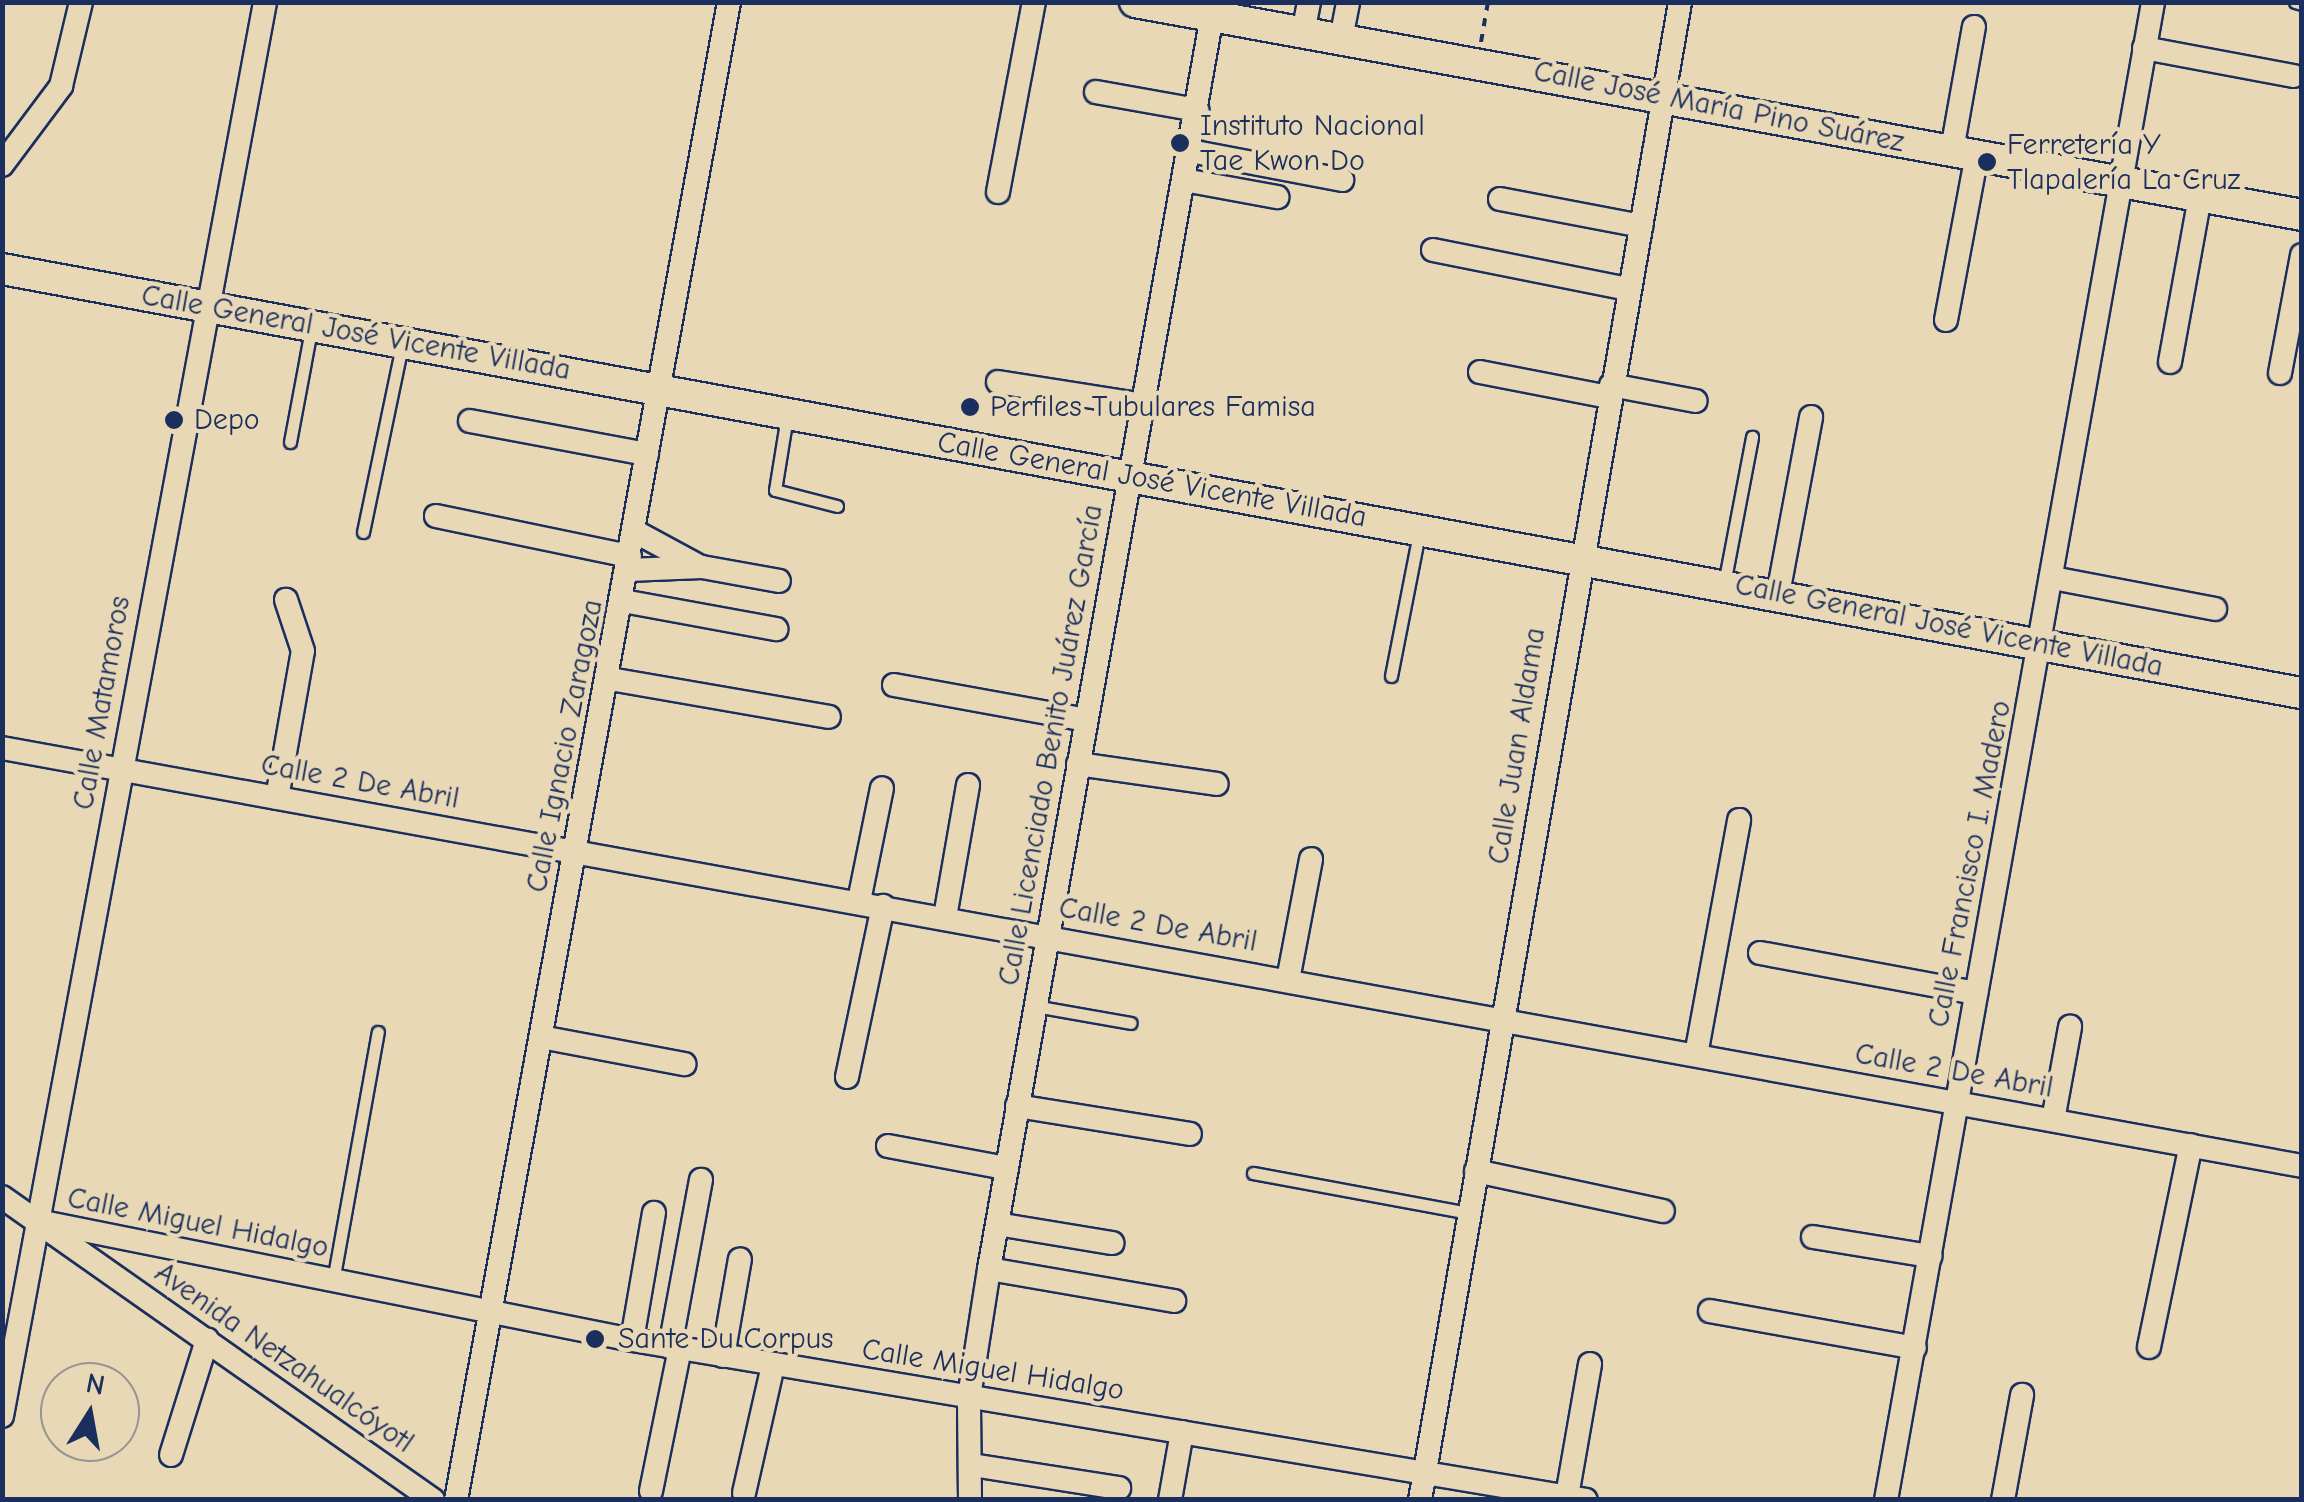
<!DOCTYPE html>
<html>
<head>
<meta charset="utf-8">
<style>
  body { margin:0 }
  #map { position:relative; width:2304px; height:1502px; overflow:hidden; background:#e9d8b5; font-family:"Comic Neue",sans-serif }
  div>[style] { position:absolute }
  .path>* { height:4px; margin-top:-2px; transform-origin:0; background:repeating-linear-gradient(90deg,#1b2f5e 0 8px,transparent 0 16px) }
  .roads { filter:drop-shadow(2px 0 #1b2f5e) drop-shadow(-2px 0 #1b2f5e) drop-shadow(0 2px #1b2f5e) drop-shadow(0 -2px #1b2f5e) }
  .lane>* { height:11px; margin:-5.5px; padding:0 5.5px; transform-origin:5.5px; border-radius:5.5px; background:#e9d8b5 }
  .street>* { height:22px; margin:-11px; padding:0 11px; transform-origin:11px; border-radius:11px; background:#e9d8b5 }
  .secondary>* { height:30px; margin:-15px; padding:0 15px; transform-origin:15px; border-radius:15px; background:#e9d8b5 }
  .dots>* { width:28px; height:28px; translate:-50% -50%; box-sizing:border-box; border:5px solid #e9d8b5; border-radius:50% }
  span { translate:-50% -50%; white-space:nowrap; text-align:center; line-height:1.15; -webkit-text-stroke:9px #e9d8b5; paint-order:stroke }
  .street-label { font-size:30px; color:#1b2f5e }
  .poi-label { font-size:30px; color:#1b2f5e }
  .left { translate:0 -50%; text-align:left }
  .frame { position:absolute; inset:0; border:5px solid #1b2f5e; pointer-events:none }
  .north { position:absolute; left:40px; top:1362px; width:100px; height:100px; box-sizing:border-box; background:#e9d8b5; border:2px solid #979492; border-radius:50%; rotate:11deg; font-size:28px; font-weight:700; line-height:40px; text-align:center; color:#1b2f5e }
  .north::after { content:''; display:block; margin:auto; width:35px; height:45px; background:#1b2f5e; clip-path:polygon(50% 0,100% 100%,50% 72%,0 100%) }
</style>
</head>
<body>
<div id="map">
  <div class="path">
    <div style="left:1481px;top:42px;width:41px;rotate:-80.1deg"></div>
  </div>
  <div class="roads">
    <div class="lane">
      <div style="left:2295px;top:2px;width:7px;rotate:16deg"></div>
      <div style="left:787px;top:416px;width:75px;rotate:99.2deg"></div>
      <div style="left:775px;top:490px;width:64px;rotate:14.5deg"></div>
      <div style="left:290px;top:442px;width:114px;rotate:-79.4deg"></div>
      <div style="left:363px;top:532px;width:191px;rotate:-78.2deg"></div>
      <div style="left:1724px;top:584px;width:150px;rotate:-79.2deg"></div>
      <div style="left:1391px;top:676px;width:146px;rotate:-78.9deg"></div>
      <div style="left:1035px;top:1006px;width:97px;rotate:10deg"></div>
      <div style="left:1253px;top:1173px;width:220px;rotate:10.5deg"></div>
      <div style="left:333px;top:1281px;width:253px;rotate:-79.8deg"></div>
    </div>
    <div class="street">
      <div style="left:1303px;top:33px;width:32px;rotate:-79deg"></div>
      <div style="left:1341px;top:39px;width:38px;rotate:-79deg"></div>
      <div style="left:2144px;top:48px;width:152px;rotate:10.6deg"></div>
      <div style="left:1096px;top:92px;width:103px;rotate:10.1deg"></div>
      <div style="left:1952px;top:150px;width:125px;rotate:-79.9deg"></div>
      <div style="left:1190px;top:151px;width:155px;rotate:10.8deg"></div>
      <div style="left:2px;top:165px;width:99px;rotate:-53.2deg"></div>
      <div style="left:61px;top:86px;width:86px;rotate:-76.6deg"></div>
      <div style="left:1184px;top:180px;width:95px;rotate:10.4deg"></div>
      <div style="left:998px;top:192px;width:193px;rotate:-79.3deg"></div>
      <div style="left:1500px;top:199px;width:144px;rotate:10.8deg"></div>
      <div style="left:1433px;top:250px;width:200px;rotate:11.3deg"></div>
      <div style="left:1946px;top:320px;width:168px;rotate:-79.4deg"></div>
      <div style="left:2170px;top:362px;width:168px;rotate:-79.7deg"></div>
      <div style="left:1480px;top:372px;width:131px;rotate:11deg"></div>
      <div style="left:2280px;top:373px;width:120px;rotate:-79.4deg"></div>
      <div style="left:998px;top:382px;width:147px;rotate:9deg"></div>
      <div style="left:1611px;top:385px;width:86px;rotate:10.7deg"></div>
      <div style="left:470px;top:421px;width:180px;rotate:10.6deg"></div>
      <div style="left:436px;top:516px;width:198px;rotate:11.7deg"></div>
      <div style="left:634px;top:531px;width:74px;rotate:28.3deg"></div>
      <div style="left:628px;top:570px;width:74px;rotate:-2.3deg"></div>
      <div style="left:702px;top:567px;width:78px;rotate:10.3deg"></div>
      <div style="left:2053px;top:578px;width:165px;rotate:10.8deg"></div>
      <div style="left:1778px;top:594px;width:180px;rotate:-79.4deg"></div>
      <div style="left:623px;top:601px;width:156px;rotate:10.4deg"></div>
      <div style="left:610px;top:679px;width:222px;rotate:9.8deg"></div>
      <div style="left:894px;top:685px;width:195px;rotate:10.3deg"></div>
      <div style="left:2px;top:748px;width:2338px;rotate:10.3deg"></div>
      <div style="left:1078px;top:764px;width:140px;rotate:8.2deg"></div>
      <div style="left:277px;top:798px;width:149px;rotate:-80deg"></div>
      <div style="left:303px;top:651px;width:54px;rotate:-108.4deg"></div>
      <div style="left:859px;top:901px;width:115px;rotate:-78.5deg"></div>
      <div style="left:945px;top:917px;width:134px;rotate:-80.1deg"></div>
      <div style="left:1760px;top:953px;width:220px;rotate:10.5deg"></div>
      <div style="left:1288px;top:980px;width:123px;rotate:-79.2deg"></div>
      <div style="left:541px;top:1037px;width:146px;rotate:10.7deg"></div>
      <div style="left:1696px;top:1055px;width:239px;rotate:-79.6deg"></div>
      <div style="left:847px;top:1077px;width:175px;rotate:-78.1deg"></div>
      <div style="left:1017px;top:1106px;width:175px;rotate:9.2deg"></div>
      <div style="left:2053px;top:1120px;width:95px;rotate:-79.6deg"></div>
      <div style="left:888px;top:1146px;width:120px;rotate:10.6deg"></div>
      <div style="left:1476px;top:1171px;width:191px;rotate:12.1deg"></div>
      <div style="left:2px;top:1197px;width:527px;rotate:35.11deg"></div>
      <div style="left:38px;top:1221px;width:606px;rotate:11.33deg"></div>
      <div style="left:632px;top:1340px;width:967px;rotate:9.52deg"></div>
      <div style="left:997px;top:1224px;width:117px;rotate:9.4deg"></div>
      <div style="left:1813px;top:1237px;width:119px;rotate:9.2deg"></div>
      <div style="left:989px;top:1269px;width:188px;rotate:9.8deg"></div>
      <div style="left:1710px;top:1311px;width:208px;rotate:10.2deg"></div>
      <div style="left:632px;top:1340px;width:129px;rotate:-80.2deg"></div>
      <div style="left:670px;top:1347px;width:170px;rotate:-79.5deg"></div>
      <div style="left:2149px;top:1347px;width:206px;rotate:-78.3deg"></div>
      <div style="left:723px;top:1356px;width:98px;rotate:-80.1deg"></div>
      <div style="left:2px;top:1416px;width:1438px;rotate:-79.46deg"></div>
      <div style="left:171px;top:1455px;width:121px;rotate:-72.6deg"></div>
      <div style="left:972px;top:1465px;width:149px;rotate:8.9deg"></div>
      <div style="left:651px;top:1491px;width:145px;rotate:-78.5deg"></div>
      <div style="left:744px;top:1493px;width:131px;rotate:-77.2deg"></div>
      <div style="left:1567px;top:1496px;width:134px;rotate:-80.1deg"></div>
      <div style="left:456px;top:1500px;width:1523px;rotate:-79.67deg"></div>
      <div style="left:970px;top:1500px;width:103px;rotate:-90.6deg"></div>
      <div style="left:969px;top:1397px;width:130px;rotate:-81.1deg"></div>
      <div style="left:989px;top:1269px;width:1284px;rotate:-79.91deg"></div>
      <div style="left:1170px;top:1500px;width:69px;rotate:-80deg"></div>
      <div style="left:1420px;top:1500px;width:1520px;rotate:-80.15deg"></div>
      <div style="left:1886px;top:1500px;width:1522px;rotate:-79.89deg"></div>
      <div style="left:2003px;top:1500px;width:107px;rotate:-79.7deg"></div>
    </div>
    <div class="secondary">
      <div style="left:1135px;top:2px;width:1186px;rotate:10.34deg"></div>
      <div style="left:2px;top:269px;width:2339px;rotate:10.45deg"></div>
    </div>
  </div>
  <div class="dots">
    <div style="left:1180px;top:143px;background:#1b2f5e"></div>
    <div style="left:1987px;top:162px;background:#1b2f5e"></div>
    <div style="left:970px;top:407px;background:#1b2f5e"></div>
    <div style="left:174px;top:420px;background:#1b2f5e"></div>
    <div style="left:595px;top:1339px;background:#1b2f5e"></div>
  </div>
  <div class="street-label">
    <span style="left:1719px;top:107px;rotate:11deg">Calle José María Pino Suárez</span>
    <span style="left:356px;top:333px;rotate:10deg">Calle General José Vicente Villada</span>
    <span style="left:1152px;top:480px;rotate:10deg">Calle General José Vicente Villada</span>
    <span style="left:1949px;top:626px;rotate:11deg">Calle General José Vicente Villada</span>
    <span style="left:102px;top:703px;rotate:-80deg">Calle Matamoros</span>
    <span style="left:1051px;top:745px;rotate:-80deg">Calle Licenciado Benito Juárez García</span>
    <span style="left:565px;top:746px;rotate:-79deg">Calle Ignacio Zaragoza</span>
    <span style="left:1517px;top:746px;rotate:-81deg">Calle Juan Aldama</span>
    <span style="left:360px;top:782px;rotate:10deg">Calle 2 De Abril</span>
    <span style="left:1970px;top:864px;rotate:-79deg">Calle Francisco I. Madero</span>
    <span style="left:1158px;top:925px;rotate:10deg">Calle 2 De Abril</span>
    <span style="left:1954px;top:1071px;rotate:10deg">Calle 2 De Abril</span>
    <span style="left:198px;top:1223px;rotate:11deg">Calle Miguel Hidalgo</span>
    <span style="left:284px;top:1358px;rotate:35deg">Avenida Netzahualcóyotl</span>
    <span style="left:993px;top:1370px;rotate:9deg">Calle Miguel Hidalgo</span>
  </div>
  <div class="poi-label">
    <span class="left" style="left:1200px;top:143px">Instituto Nacional<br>Tae Kwon Do</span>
    <span class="left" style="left:2007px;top:162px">Ferretería Y<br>Tlapalería La Cruz</span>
    <span class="left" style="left:990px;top:407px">Perfiles Tubulares Famisa</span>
    <span class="left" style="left:194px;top:420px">Depo</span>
    <span class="left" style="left:618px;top:1339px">Sante Du Corpus</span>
  </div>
  <div class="frame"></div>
  <div class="north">N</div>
</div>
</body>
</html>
